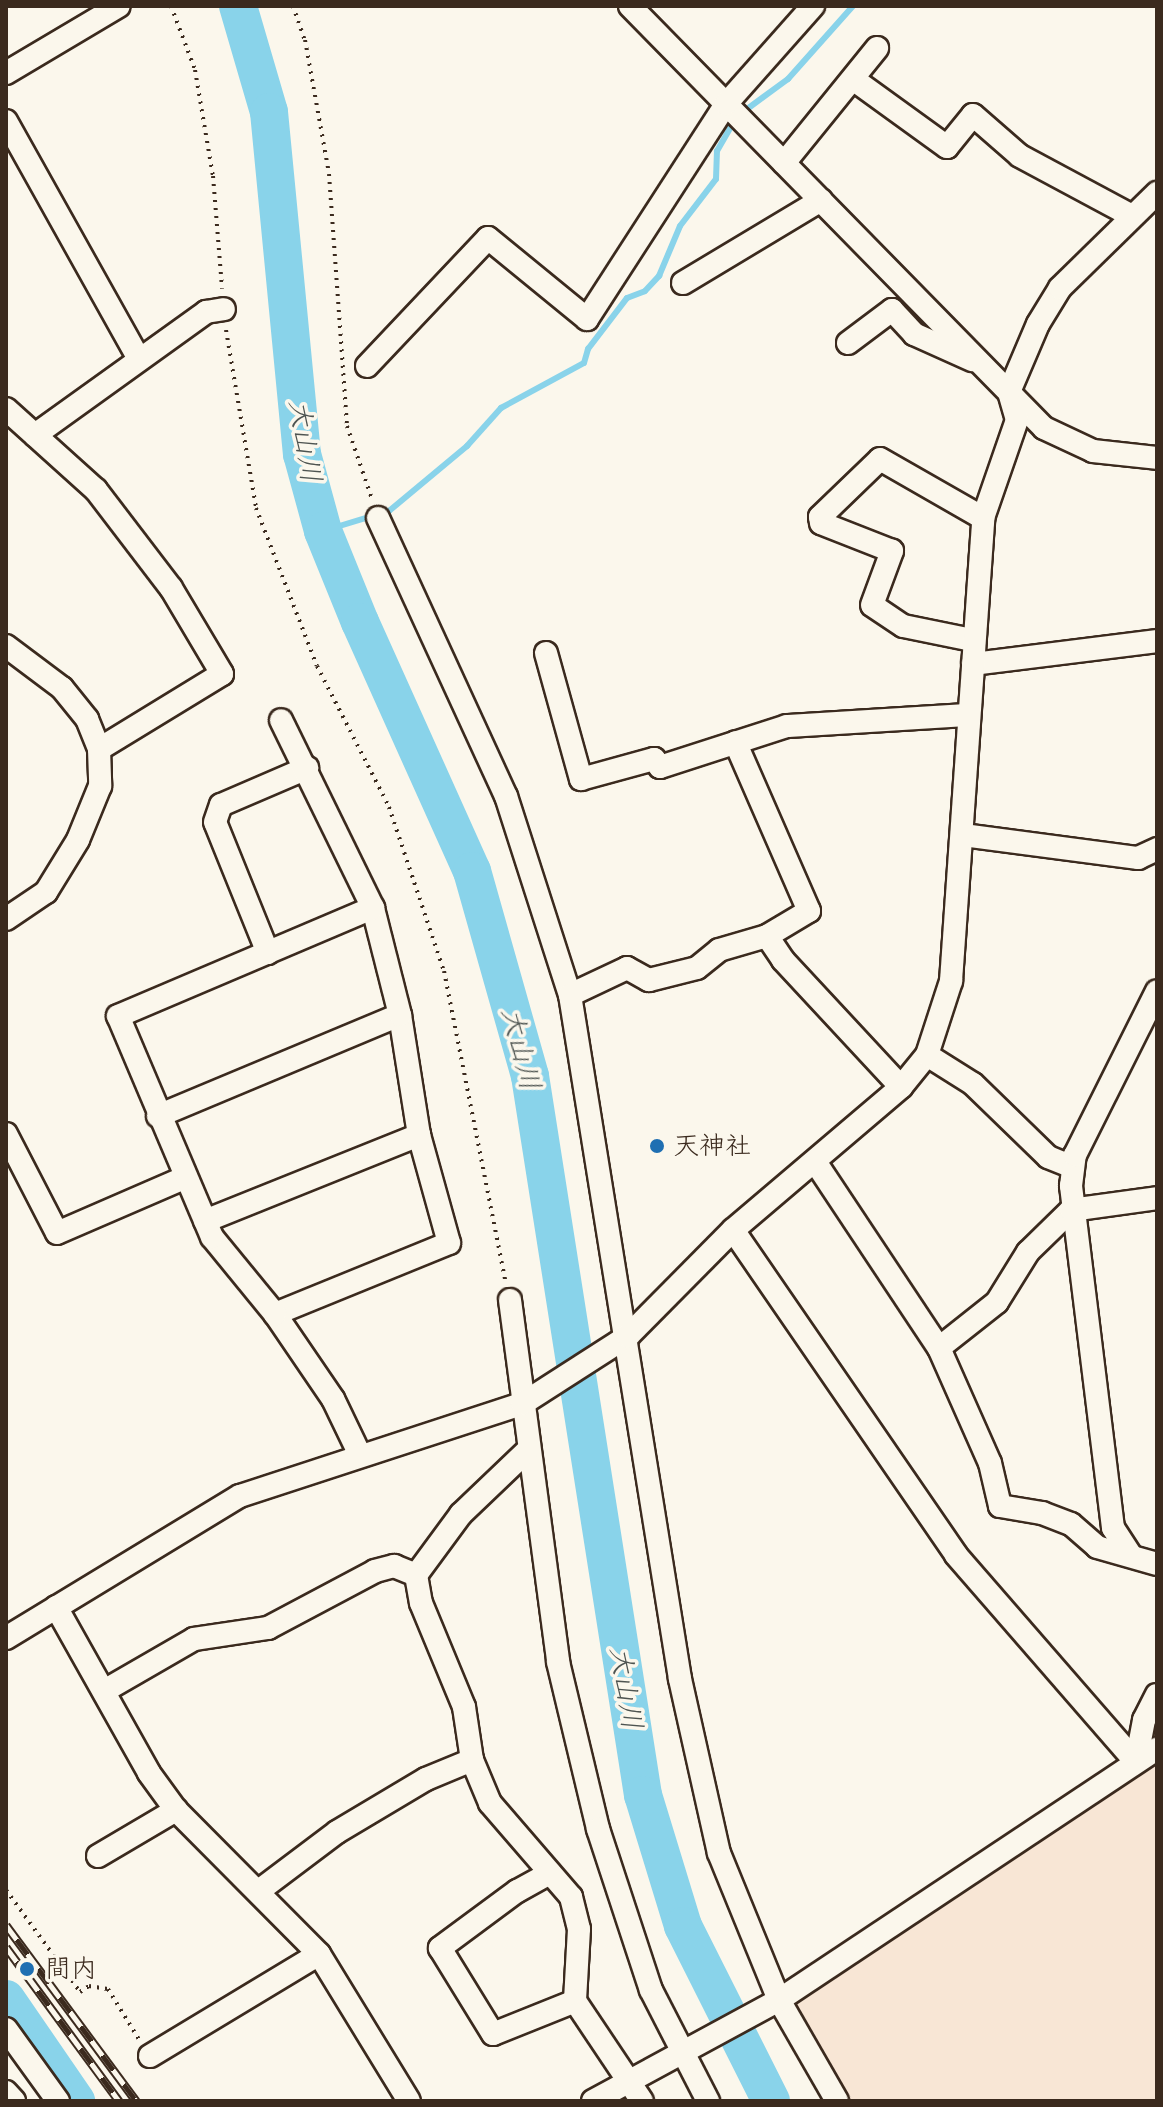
<!DOCTYPE html>
<html>
<head>
<meta charset="utf-8">
<style>
  body { margin:0 }
  #map { position:relative; width:1163px; height:2107px; overflow:hidden; background:#fbf7ec; font-family:Sriracha,"Klee One",sans-serif }
  div>[style] { position:absolute }
  .built>* { inset:0; background:#f8e6d5 }
  .stream>* { height:6px; margin:-3px; padding:0 3px; transform-origin:3px; border-radius:3px; background:#89d3ea }
  .river>* { height:38px; margin:-19px; padding:0 19px; transform-origin:19px; border-radius:19px; background:#89d3ea }
  .path>* { height:4px; margin-top:-2px; transform-origin:0; background:repeating-linear-gradient(90deg,#3b2a1e 0 2px,transparent 0 8px) }
  .roads { filter:drop-shadow(2px 0 #3b2a1e) drop-shadow(-2px 0 #3b2a1e) drop-shadow(0 2px #3b2a1e) drop-shadow(0 -2px #3b2a1e) }
  .minor>* { height:22px; margin:-11px; padding:0 11px; transform-origin:11px; border-radius:11px; background:#fbf7ec }
  .rail>* { height:9px; margin-top:-4.5px; transform-origin:0; background:repeating-linear-gradient(90deg,#fbf7ec 0 18px,#3b2a1e 0 36px); box-sizing:border-box; border-block:2px solid #3b2a1e }
  .dots>* { width:22px; height:22px; translate:-50% -50%; box-sizing:border-box; border:4px solid #fbf7ec; border-radius:50% }
  span { translate:-50% -50%; white-space:nowrap; text-align:center; line-height:1.15; -webkit-text-stroke:7px #fbf7ec; paint-order:stroke }
  .poi-label { font-size:26px; color:#3b2a1e }
  .left { translate:0 -50%; text-align:left }
  .water-label { font-size:28px; color:#4e5451; font-style:italic }
  .frame { position:absolute; inset:0; border:8px solid #3b2a1e; pointer-events:none }
</style>
</head>
<body>
<div id="map">
  <div class="built">
    <div style="clip-path:polygon(1157px 1760px,1157px 2101px,843px 2101px,790px 2006px)"></div>
  </div>
  <div class="stream">
    <div style="left:743px;top:112px;width:56px;rotate:-36.3deg"></div>
    <div style="left:788px;top:79px;width:98px;rotate:-48.3deg"></div>
    <div style="left:323px;top:531px;width:69px;rotate:-16.9deg"></div>
    <div style="left:389px;top:511px;width:102px;rotate:-39.8deg"></div>
    <div style="left:467px;top:446px;width:51px;rotate:-48.2deg"></div>
    <div style="left:501px;top:408px;width:94px;rotate:-28.5deg"></div>
    <div style="left:584px;top:363px;width:15px;rotate:-74deg"></div>
    <div style="left:588px;top:349px;width:64px;rotate:-52.6deg"></div>
    <div style="left:627px;top:298px;width:19px;rotate:-21deg"></div>
    <div style="left:645px;top:291px;width:21px;rotate:-47deg"></div>
    <div style="left:659px;top:276px;width:54px;rotate:-67.2deg"></div>
    <div style="left:680px;top:226px;width:59px;rotate:-52.5deg"></div>
    <div style="left:716px;top:179px;width:28px;rotate:-88deg"></div>
    <div style="left:717px;top:151px;width:36px;rotate:-60deg"></div>
  </div>
  <div class="river">
    <div style="left:238px;top:6px;width:110px;rotate:73.7deg"></div>
    <div style="left:269px;top:112px;width:344px;rotate:84.5deg"></div>
    <div style="left:302px;top:454px;width:80px;rotate:74.7deg"></div>
    <div style="left:323px;top:531px;width:98px;rotate:67.9deg"></div>
    <div style="left:360px;top:622px;width:273px;rotate:65.8deg"></div>
    <div style="left:472px;top:871px;width:213px;rotate:74.2deg"></div>
    <div style="left:530px;top:1076px;width:728px;rotate:81.07deg"></div>
    <div style="left:643px;top:1795px;width:137px;rotate:73deg"></div>
    <div style="left:683px;top:1926px;width:196px;rotate:63.3deg"></div>
    <div style="left:6px;top:1999px;width:124px;rotate:55.5deg"></div>
  </div>
  <div class="path">
    <div style="left:171px;top:6px;width:68px;rotate:69.4deg"></div>
    <div style="left:195px;top:70px;width:108px;rotate:80.4deg"></div>
    <div style="left:213px;top:176px;width:113px;rotate:85.4deg"></div>
    <div style="left:293px;top:6px;width:36px;rotate:71deg"></div>
    <div style="left:305px;top:40px;width:136px;rotate:79.8deg"></div>
    <div style="left:329px;top:174px;width:253px;rotate:85.9deg"></div>
    <div style="left:347px;top:426px;width:77px;rotate:71.1deg"></div>
    <div style="left:226px;top:330px;width:181px;rotate:80.4deg"></div>
    <div style="left:256px;top:508px;width:169px;rotate:68.9deg"></div>
    <div style="left:317px;top:666px;width:158px;rotate:62.9deg"></div>
    <div style="left:389px;top:807px;width:173px;rotate:71.5deg"></div>
    <div style="left:444px;top:971px;width:318px;rotate:78.8deg"></div>
    <div style="left:6px;top:1890px;width:126px;rotate:54deg"></div>
    <div style="left:80px;top:1992px;width:11px;rotate:-34deg"></div>
    <div style="left:89px;top:1986px;width:19px;rotate:9deg"></div>
    <div style="left:108px;top:1989px;width:61px;rotate:58.4deg"></div>
  </div>
  <div class="roads">
    <div class="minor">
      <div style="left:630px;top:6px;width:591px;rotate:45.55deg"></div>
      <div style="left:1044px;top:428px;width:54px;rotate:25.1deg"></div>
      <div style="left:1093px;top:451px;width:64px;rotate:6.2deg"></div>
      <div style="left:6px;top:73px;width:131px;rotate:-30.7deg"></div>
      <div style="left:853px;top:79px;width:116px;rotate:35.9deg"></div>
      <div style="left:947px;top:147px;width:41px;rotate:-50.9deg"></div>
      <div style="left:973px;top:115px;width:62px;rotate:41.1deg"></div>
      <div style="left:1020px;top:156px;width:125px;rotate:28.2deg"></div>
      <div style="left:6px;top:121px;width:273px;rotate:60.8deg"></div>
      <div style="left:784px;top:163px;width:148px;rotate:-51deg"></div>
      <div style="left:683px;top:283px;width:161px;rotate:-31deg"></div>
      <div style="left:848px;top:343px;width:55px;rotate:-36.9deg"></div>
      <div style="left:892px;top:310px;width:33px;rotate:47deg"></div>
      <div style="left:914px;top:334px;width:64px;rotate:24.1deg"></div>
      <div style="left:367px;top:366px;width:176px;rotate:-46.6deg"></div>
      <div style="left:488px;top:238px;width:128px;rotate:39.3deg"></div>
      <div style="left:587px;top:319px;width:256px;rotate:-57.1deg"></div>
      <div style="left:726px;top:104px;width:131px;rotate:-48.4deg"></div>
      <div style="left:6px;top:409px;width:121px;rotate:42deg"></div>
      <div style="left:96px;top:490px;width:123px;rotate:52.6deg"></div>
      <div style="left:171px;top:588px;width:100px;rotate:59.3deg"></div>
      <div style="left:222px;top:674px;width:144px;rotate:148.6deg"></div>
      <div style="left:35px;top:435px;width:211px;rotate:-35.7deg"></div>
      <div style="left:206px;top:312px;width:18px;rotate:-9deg"></div>
      <div style="left:378px;top:518px;width:306px;rotate:65.3deg"></div>
      <div style="left:506px;top:796px;width:209px;rotate:72.2deg"></div>
      <div style="left:570px;top:995px;width:693px;rotate:80.86deg"></div>
      <div style="left:680px;top:1679px;width:178px;rotate:77.4deg"></div>
      <div style="left:719px;top:1853px;width:159px;rotate:67.8deg"></div>
      <div style="left:779px;top:2000px;width:116px;rotate:60.1deg"></div>
      <div style="left:972px;top:640px;width:70px;rotate:-168.5deg"></div>
      <div style="left:903px;top:626px;width:37px;rotate:-146deg"></div>
      <div style="left:872px;top:605px;width:58px;rotate:-69.7deg"></div>
      <div style="left:892px;top:551px;width:76px;rotate:-158.5deg"></div>
      <div style="left:821px;top:523px;width:6px;rotate:-99deg"></div>
      <div style="left:820px;top:517px;width:83px;rotate:-44deg"></div>
      <div style="left:880px;top:459px;width:119px;rotate:29.8deg"></div>
      <div style="left:6px;top:646px;width:70px;rotate:36.9deg"></div>
      <div style="left:62px;top:688px;width:40px;rotate:51deg"></div>
      <div style="left:87px;top:719px;width:32px;rotate:68deg"></div>
      <div style="left:99px;top:749px;width:37px;rotate:88deg"></div>
      <div style="left:100px;top:786px;width:58px;rotate:112.2deg"></div>
      <div style="left:78px;top:840px;width:61px;rotate:121.6deg"></div>
      <div style="left:46px;top:892px;width:48px;rotate:146deg"></div>
      <div style="left:546px;top:653px;width:131px;rotate:74.5deg"></div>
      <div style="left:581px;top:779px;width:76px;rotate:-15.3deg"></div>
      <div style="left:654px;top:759px;width:10px;rotate:53deg"></div>
      <div style="left:660px;top:767px;width:133px;rotate:-17.9deg"></div>
      <div style="left:787px;top:726px;width:181px;rotate:-3.5deg"></div>
      <div style="left:973px;top:664px;width:185px;rotate:-7.1deg"></div>
      <div style="left:963px;top:835px;width:177px;rotate:7.5deg"></div>
      <div style="left:1138px;top:858px;width:21px;rotate:-25deg"></div>
      <div style="left:767px;top:936px;width:29px;rotate:56deg"></div>
      <div style="left:783px;top:960px;width:173px;rotate:47.1deg"></div>
      <div style="left:268px;top:953px;width:141px;rotate:-112deg"></div>
      <div style="left:215px;top:822px;width:18px;rotate:-71deg"></div>
      <div style="left:221px;top:805px;width:94px;rotate:-23.3deg"></div>
      <div style="left:570px;top:995px;width:63px;rotate:-25.3deg"></div>
      <div style="left:627px;top:968px;width:25px;rotate:29deg"></div>
      <div style="left:649px;top:980px;width:49px;rotate:-14deg"></div>
      <div style="left:697px;top:968px;width:28px;rotate:-39deg"></div>
      <div style="left:719px;top:950px;width:50px;rotate:-16.3deg"></div>
      <div style="left:767px;top:936px;width:49px;rotate:-30.8deg"></div>
      <div style="left:809px;top:911px;width:184px;rotate:-113.6deg"></div>
      <div style="left:927px;top:1055px;width:54px;rotate:32.2deg"></div>
      <div style="left:973px;top:1084px;width:105px;rotate:44.2deg"></div>
      <div style="left:1048px;top:1157px;width:27px;rotate:22deg"></div>
      <div style="left:158px;top:1116px;width:262px;rotate:-22.7deg"></div>
      <div style="left:6px;top:1134px;width:111px;rotate:62.7deg"></div>
      <div style="left:57px;top:1233px;width:138px;rotate:-23.4deg"></div>
      <div style="left:816px;top:1163px;width:222px;rotate:56.4deg"></div>
      <div style="left:939px;top:1348px;width:126px;rotate:66.1deg"></div>
      <div style="left:990px;top:1463px;width:44px;rotate:76.9deg"></div>
      <div style="left:1000px;top:1506px;width:43px;rotate:9.5deg"></div>
      <div style="left:1042px;top:1513px;width:31px;rotate:21deg"></div>
      <div style="left:1071px;top:1524px;width:35px;rotate:41deg"></div>
      <div style="left:1097px;top:1547px;width:62px;rotate:15.8deg"></div>
      <div style="left:205px;top:1221px;width:231px;rotate:-21.9deg"></div>
      <div style="left:733px;top:1230px;width:394px;rotate:55.5deg"></div>
      <div style="left:956px;top:1555px;width:274px;rotate:49deg"></div>
      <div style="left:510px;top:1300px;width:365px;rotate:82.4deg"></div>
      <div style="left:558px;top:1662px;width:172px;rotate:76.5deg"></div>
      <div style="left:598px;top:1829px;width:169px;rotate:71.8deg"></div>
      <div style="left:651px;top:1990px;width:125px;rotate:62.8deg"></div>
      <div style="left:275px;top:1314px;width:188px;rotate:-22.2deg"></div>
      <div style="left:449px;top:1243px;width:112px;rotate:-105.5deg"></div>
      <div style="left:419px;top:1135px;width:121px;rotate:-99deg"></div>
      <div style="left:400px;top:1015px;width:110px;rotate:-104.2deg"></div>
      <div style="left:373px;top:908px;width:209px;rotate:-116.1deg"></div>
      <div style="left:939px;top:1348px;width:74px;rotate:-38.4deg"></div>
      <div style="left:997px;top:1302px;width:59px;rotate:-58.2deg"></div>
      <div style="left:1028px;top:1252px;width:60px;rotate:-44.3deg"></div>
      <div style="left:1071px;top:1210px;width:87px;rotate:-7.9deg"></div>
      <div style="left:528px;top:1450px;width:93px;rotate:136.3deg"></div>
      <div style="left:461px;top:1514px;width:76px;rotate:126.4deg"></div>
      <div style="left:416px;top:1575px;width:28px;rotate:80deg"></div>
      <div style="left:421px;top:1603px;width:113px;rotate:67.5deg"></div>
      <div style="left:464px;top:1707px;width:54px;rotate:81.4deg"></div>
      <div style="left:472px;top:1760px;width:47px;rotate:67.3deg"></div>
      <div style="left:490px;top:1803px;width:124px;rotate:49.2deg"></div>
      <div style="left:571px;top:1897px;width:33px;rotate:76deg"></div>
      <div style="left:579px;top:1929px;width:72px;rotate:93.2deg"></div>
      <div style="left:575px;top:2001px;width:120px;rotate:56.2deg"></div>
      <div style="left:360px;top:1455px;width:62px;rotate:-115.7deg"></div>
      <div style="left:333px;top:1399px;width:103px;rotate:-124.3deg"></div>
      <div style="left:275px;top:1314px;width:99px;rotate:-129.3deg"></div>
      <div style="left:212px;top:1237px;width:240px;rotate:-113deg"></div>
      <div style="left:118px;top:1016px;width:277px;rotate:-23deg"></div>
      <div style="left:1130px;top:1554px;width:31px;rotate:-123deg"></div>
      <div style="left:1113px;top:1528px;width:345px;rotate:-97deg"></div>
      <div style="left:1071px;top:1186px;width:31px;rotate:-83deg"></div>
      <div style="left:1075px;top:1155px;width:183px;rotate:-63.4deg"></div>
      <div style="left:56px;top:1607px;width:190px;rotate:60.7deg"></div>
      <div style="left:149px;top:1773px;width:46px;rotate:53.9deg"></div>
      <div style="left:176px;top:1810px;width:203px;rotate:45.2deg"></div>
      <div style="left:319px;top:1954px;width:172px;rotate:58.5deg"></div>
      <div style="left:6px;top:1638px;width:274px;rotate:-31.3deg"></div>
      <div style="left:240px;top:1496px;width:297px;rotate:-18.1deg"></div>
      <div style="left:522px;top:1404px;width:126px;rotate:-32.7deg"></div>
      <div style="left:628px;top:1336px;width:149px;rotate:-45.3deg"></div>
      <div style="left:733px;top:1230px;width:221px;rotate:-40.4deg"></div>
      <div style="left:901px;top:1087px;width:41px;rotate:-50.9deg"></div>
      <div style="left:927px;top:1055px;width:78px;rotate:-72deg"></div>
      <div style="left:951px;top:981px;width:464px;rotate:-86deg"></div>
      <div style="left:983px;top:518px;width:104px;rotate:-70.9deg"></div>
      <div style="left:1017px;top:420px;width:29px;rotate:-106deg"></div>
      <div style="left:1009px;top:392px;width:74px;rotate:-66.9deg"></div>
      <div style="left:1038px;top:324px;width:42px;rotate:-58.6deg"></div>
      <div style="left:1060px;top:288px;width:136px;rotate:-44.4deg"></div>
      <div style="left:104px;top:1691px;width:104px;rotate:-30deg"></div>
      <div style="left:194px;top:1639px;width:75px;rotate:-8.5deg"></div>
      <div style="left:268px;top:1628px;width:121px;rotate:-28deg"></div>
      <div style="left:375px;top:1571px;width:20px;rotate:-15deg"></div>
      <div style="left:394px;top:1566px;width:24px;rotate:22deg"></div>
      <div style="left:1136px;top:1762px;width:43px;rotate:-79.2deg"></div>
      <div style="left:1144px;top:1720px;width:28px;rotate:-63deg"></div>
      <div style="left:98px;top:1856px;width:91px;rotate:-30.5deg"></div>
      <div style="left:550px;top:1873px;width:38px;rotate:151deg"></div>
      <div style="left:517px;top:1891px;width:96px;rotate:143.5deg"></div>
      <div style="left:440px;top:1948px;width:101px;rotate:58.4deg"></div>
      <div style="left:493px;top:2034px;width:88px;rotate:-21.9deg"></div>
      <div style="left:260px;top:1890px;width:96px;rotate:-37deg"></div>
      <div style="left:337px;top:1832px;width:104px;rotate:-30.8deg"></div>
      <div style="left:426px;top:1779px;width:50px;rotate:-22.4deg"></div>
      <div style="left:6px;top:2029px;width:89px;rotate:54.2deg"></div>
      <div style="left:150px;top:2056px;width:197px;rotate:-31.1deg"></div>
      <div style="left:6px;top:2092px;width:12px;rotate:48deg"></div>
      <div style="left:593px;top:2101px;width:212px;rotate:-28.5deg"></div>
      <div style="left:779px;top:2000px;width:454px;rotate:-33.6deg"></div>
    </div>
  </div>
  <div class="rail">
    <div style="left:6px;top:1925px;width:219px;rotate:53.5deg"></div>
    <div style="left:6px;top:1947px;width:191px;rotate:53.7deg"></div>
  </div>
  <div class="dots">
    <div style="left:657px;top:1146px;background:#1f6fb2"></div>
    <div style="left:27px;top:1969px;background:#1f6fb2"></div>
  </div>
  <div class="poi-label">
    <span class="left" style="left:673px;top:1146px">天神社</span>
    <span class="left" style="left:45px;top:1969px">間内</span>
  </div>
  <div class="water-label">
    <span style="left:305px;top:441px;rotate:81deg">大山川</span>
    <span style="left:521px;top:1049px;rotate:76deg">大山川</span>
    <span style="left:626px;top:1688px;rotate:81deg">大山川</span>
  </div>
  <div class="frame"></div>
</div>
</body>
</html>
